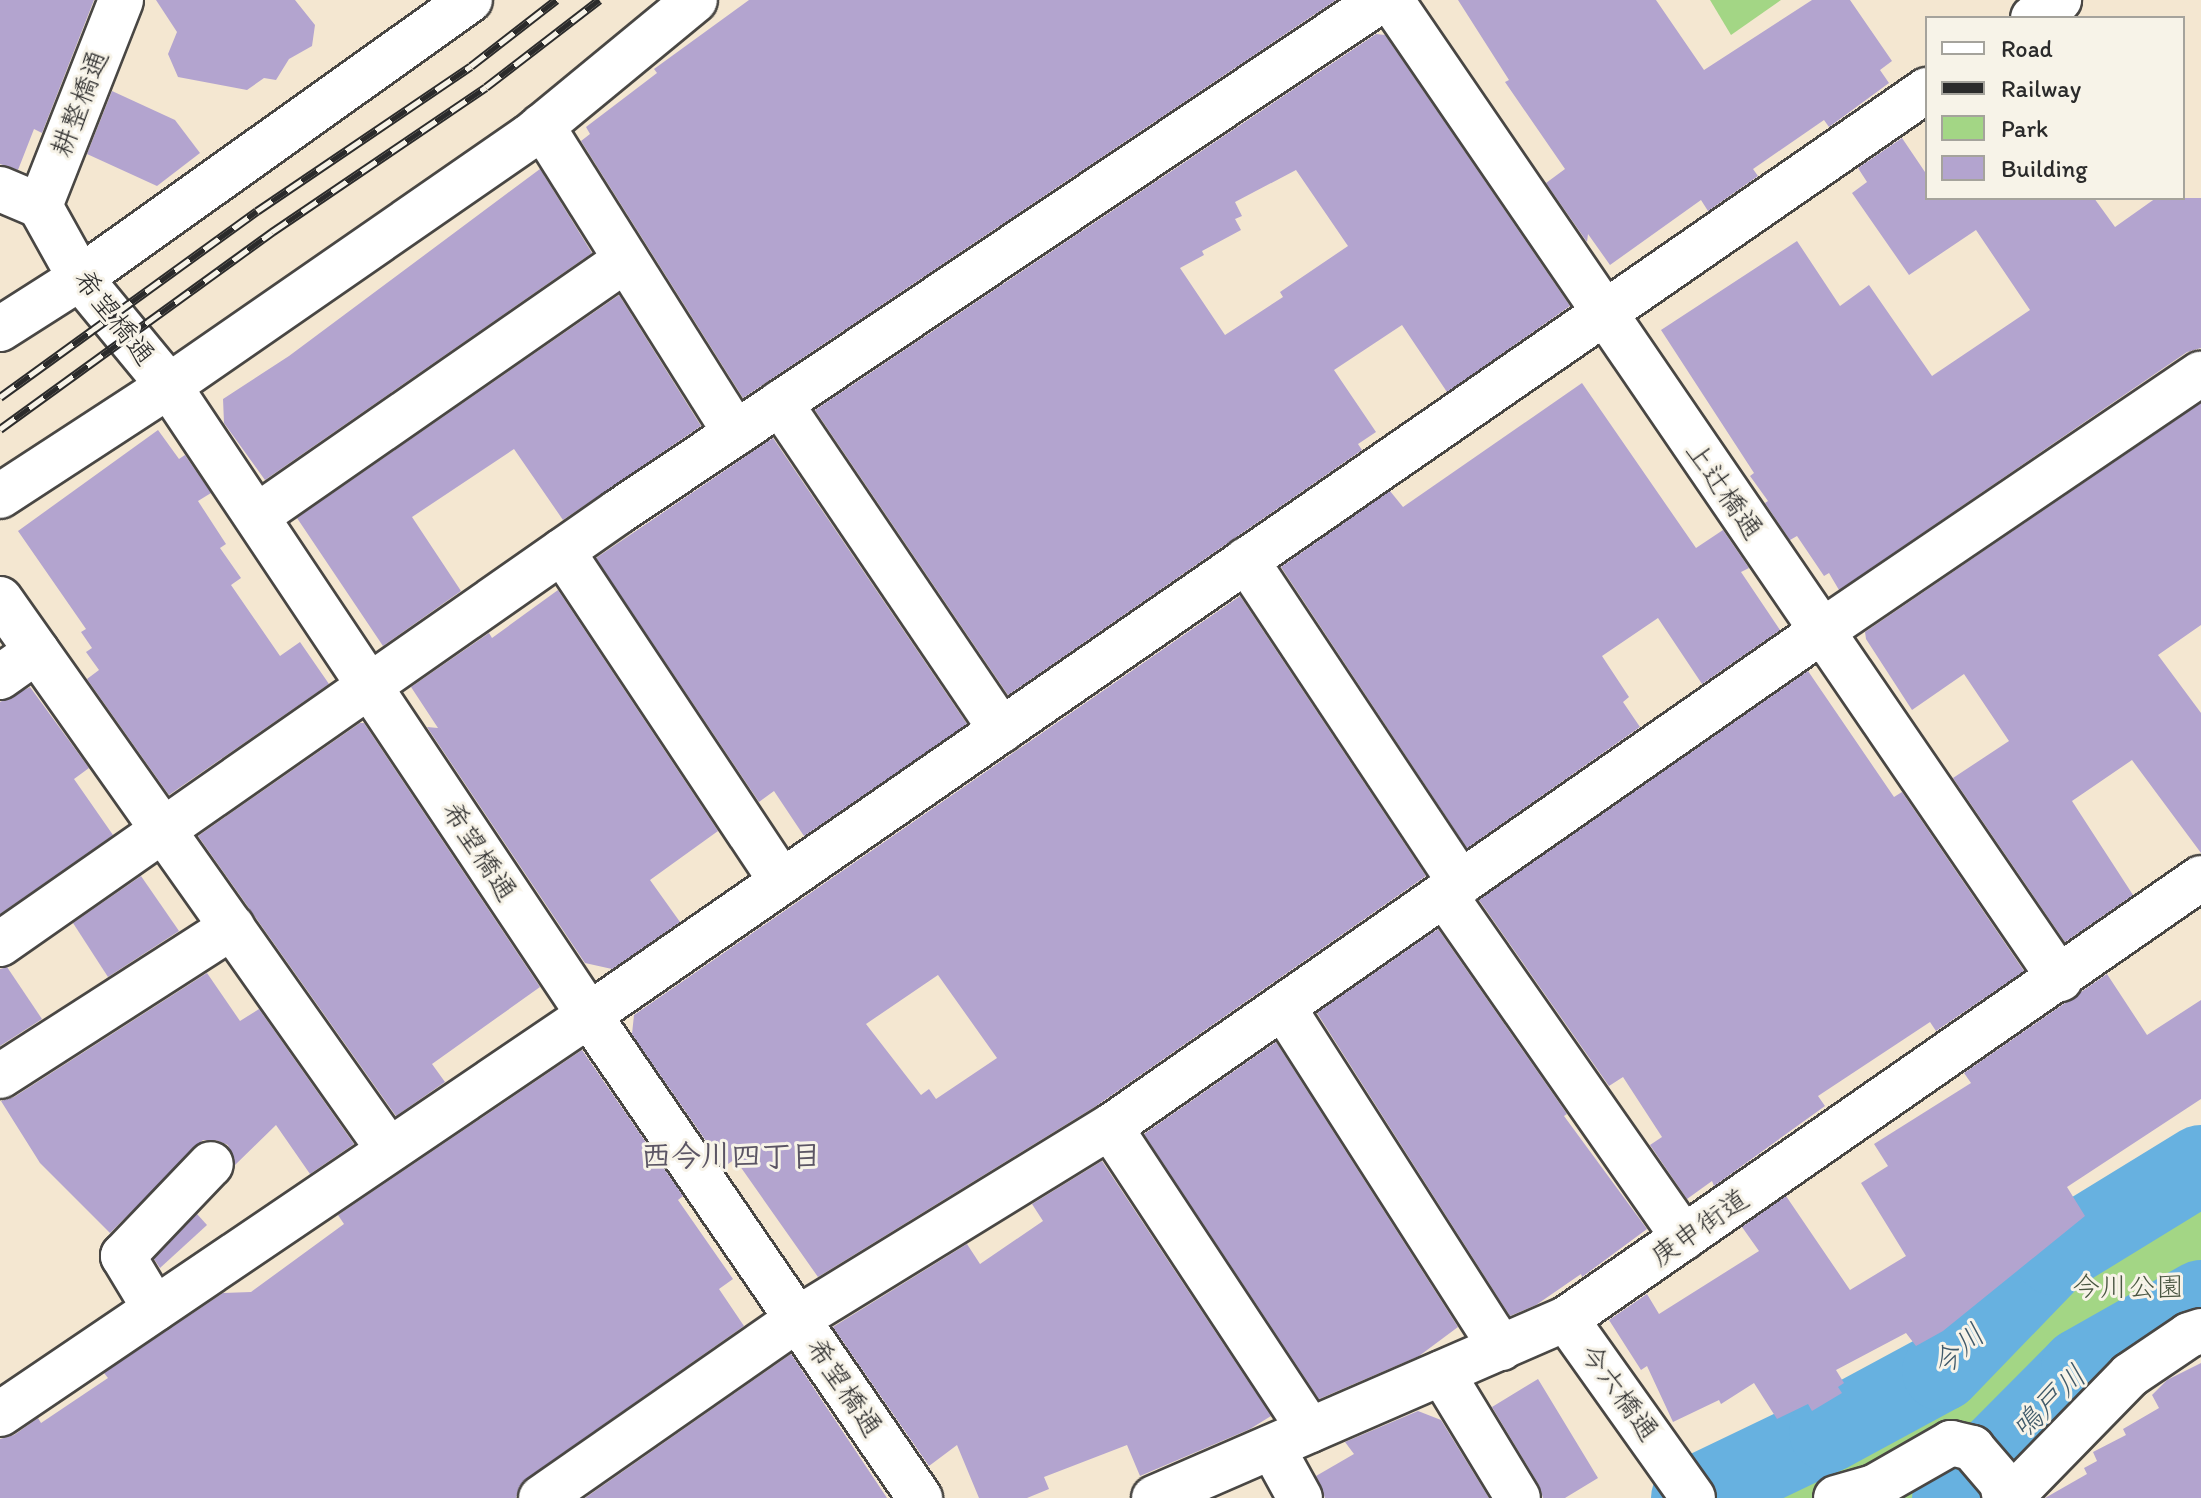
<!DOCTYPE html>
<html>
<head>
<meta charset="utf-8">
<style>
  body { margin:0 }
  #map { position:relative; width:2201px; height:1498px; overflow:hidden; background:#f4e7d1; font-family:Itim,"Klee One",sans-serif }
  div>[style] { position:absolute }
  .green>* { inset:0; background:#a3d685 }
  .river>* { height:80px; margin:-40px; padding:0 40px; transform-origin:40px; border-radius:40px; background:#67b1e0 }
  .building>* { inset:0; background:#b3a4cf }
  .roads { filter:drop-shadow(2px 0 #494744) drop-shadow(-2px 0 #494744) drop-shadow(0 2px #494744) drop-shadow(0 -2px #494744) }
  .minor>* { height:44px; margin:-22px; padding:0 22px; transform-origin:22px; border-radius:22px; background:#fff }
  .rail>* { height:9px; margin-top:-4.5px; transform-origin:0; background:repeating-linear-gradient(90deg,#f7f3e8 0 18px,#2b2b2b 0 36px); box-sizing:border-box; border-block:2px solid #2b2b2b }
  span { translate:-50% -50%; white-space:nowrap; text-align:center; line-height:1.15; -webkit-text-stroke:6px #f7f3e8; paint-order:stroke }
  .street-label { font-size:28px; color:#2b2b2b }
  .park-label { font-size:28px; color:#495642 }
  .neighbourhood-label { font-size:30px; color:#5b5564; font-weight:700 }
  .water-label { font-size:30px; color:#405a6a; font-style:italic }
  .legend { position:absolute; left:1925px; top:16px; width:260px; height:184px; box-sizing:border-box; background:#f7f3e8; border:2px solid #a5a39c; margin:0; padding:10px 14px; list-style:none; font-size:24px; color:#2b2b2b }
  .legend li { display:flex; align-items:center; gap:16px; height:40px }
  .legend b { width:40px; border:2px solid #a5a39c }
</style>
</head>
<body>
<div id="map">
  <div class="green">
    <div style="clip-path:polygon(1710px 0,1781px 0,1731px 35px)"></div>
    <div style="clip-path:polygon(2201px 1191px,2201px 1282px,1956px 1471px,1929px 1498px,1742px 1498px,1963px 1384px,2096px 1255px)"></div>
  </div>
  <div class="river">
    <div style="left:1691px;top:1498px;width:153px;rotate:-25.6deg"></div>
    <div style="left:1829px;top:1432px;width:128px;rotate:-28.4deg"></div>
    <div style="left:1942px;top:1371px;width:161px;rotate:-46deg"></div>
    <div style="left:2054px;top:1255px;width:172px;rotate:-31.5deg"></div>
    <div style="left:1952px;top:1498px;width:183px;rotate:-45.2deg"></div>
    <div style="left:2081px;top:1368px;width:138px;rotate:-29.5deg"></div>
  </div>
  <div class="building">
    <div style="clip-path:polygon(0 0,94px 0,42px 133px,34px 129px,18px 170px,0 164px)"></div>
    <div style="clip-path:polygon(156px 0,295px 0,315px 25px,312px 46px,289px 59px,276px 80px,264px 78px,247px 90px,178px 77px,168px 54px,177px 32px)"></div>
    <div style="clip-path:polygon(749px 0,1336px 0,743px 398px,581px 141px,590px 134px,586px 127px,657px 73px,654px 69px)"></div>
    <div style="clip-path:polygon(1458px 0,1656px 0,1704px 70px,1812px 0,1850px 0,1892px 61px,1880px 70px,1889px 83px,1829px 127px,1824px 120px,1753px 169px,1758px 176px,1708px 211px,1701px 200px,1610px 265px,1588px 234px,1587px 242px,1546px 183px,1565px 169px,1505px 82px,1509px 80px)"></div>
    <div style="clip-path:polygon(evenodd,1376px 34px,1385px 35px,1570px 306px,1447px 392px,1402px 325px,1334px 370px,1376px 432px,1358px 444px,1362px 450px,1008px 695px,815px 410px,1376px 34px,1296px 170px,1348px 246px,1280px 292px,1283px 297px,1225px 335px,1180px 268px,1204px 255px,1202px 251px,1241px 230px,1235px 219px,1242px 216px,1235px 202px,1296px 170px)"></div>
    <div style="clip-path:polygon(112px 91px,175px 120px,200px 153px,157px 186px,87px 154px)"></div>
    <div style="clip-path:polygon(1902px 138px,1927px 175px,1927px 198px,2094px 198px,2115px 227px,2156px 198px,2201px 198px,2201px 348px,2187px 352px,1839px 590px,1829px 573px,1824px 576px,1797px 536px,1790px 540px,1765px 503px,1768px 501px,1750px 476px,1754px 473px,1661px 330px,1797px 241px,1840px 306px,1869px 285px,1932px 376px,2030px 310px,1976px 230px,1909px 275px,1852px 193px,1867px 182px,1858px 168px)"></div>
    <div style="clip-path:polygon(540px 169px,592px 253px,265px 480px,224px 423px,223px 399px,289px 356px)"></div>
    <div style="clip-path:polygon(619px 295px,701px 426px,563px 520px,514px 449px,412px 517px,461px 591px,383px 646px,297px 518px)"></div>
    <div style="clip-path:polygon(1582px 383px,1696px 548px,1723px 530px,1749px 568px,1741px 572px,1780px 630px,1702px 684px,1658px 618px,1602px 656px,1629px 697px,1623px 702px,1640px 727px,1467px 848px,1281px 567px,1390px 491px,1403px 507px)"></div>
    <div style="clip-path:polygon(2201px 403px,2201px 625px,2158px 655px,2201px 713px,2201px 853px,2132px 760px,2072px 801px,2133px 895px,2065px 942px,1953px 778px,2009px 741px,1964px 674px,1912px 710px,1866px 639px,1865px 632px)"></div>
    <div style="clip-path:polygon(158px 430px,179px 459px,185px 455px,211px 493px,198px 501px,226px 544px,220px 548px,241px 578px,231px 585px,280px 656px,300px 642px,329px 684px,169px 795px,87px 679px,99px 670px,86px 652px,92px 648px,81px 632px,86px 629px,18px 531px)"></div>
    <div style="clip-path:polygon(773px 438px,967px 724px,804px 836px,774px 791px,759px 802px,596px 558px)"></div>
    <div style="clip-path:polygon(558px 590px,718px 831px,650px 880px,680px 922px,612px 969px,585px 963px,427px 727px,438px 728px,411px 687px,489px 633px,492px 638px)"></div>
    <div style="clip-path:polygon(evenodd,1240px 596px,1426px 876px,1096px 1106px,818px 1277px,735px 1159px,724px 1167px,632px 1034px,634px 1015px,1240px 596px,938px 975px,997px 1058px,936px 1099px,929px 1089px,921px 1095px,866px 1024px,938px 975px)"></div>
    <div style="clip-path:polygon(1808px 671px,1894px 797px,1902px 792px,2024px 971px,1936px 1031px,1930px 1022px,1818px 1096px,1825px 1106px,1714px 1186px,1712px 1181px,1687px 1199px,1650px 1145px,1662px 1137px,1623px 1077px,1609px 1086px,1479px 900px)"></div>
    <div style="clip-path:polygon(30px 687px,89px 768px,74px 779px,113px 835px,0 914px,0 702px)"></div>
    <div style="clip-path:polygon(360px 723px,364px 723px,540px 987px,432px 1064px,445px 1082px,396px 1116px,198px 836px)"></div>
    <div style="clip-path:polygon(141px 876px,179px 931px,108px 977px,73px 923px)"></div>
    <div style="clip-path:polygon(1438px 929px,1567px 1114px,1564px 1116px,1647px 1229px,1582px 1277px,1581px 1274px,1536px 1305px,1510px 1316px,1317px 1013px)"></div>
    <div style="clip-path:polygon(7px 967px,42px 1019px,0 1046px,0 969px)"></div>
    <div style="clip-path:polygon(207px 973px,240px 1021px,259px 1009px,354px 1144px,310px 1174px,276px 1125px,235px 1165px,228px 1145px,216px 1140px,203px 1140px,110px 1233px,40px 1163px,1px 1101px,14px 1097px)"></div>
    <div style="clip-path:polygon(2107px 974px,2147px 1035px,2201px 1000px,2201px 1099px,2067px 1187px,2085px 1216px,1943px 1331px,1916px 1346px,1906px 1333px,1836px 1370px,1844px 1383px,1838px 1387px,1842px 1393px,1812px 1411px,1808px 1404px,1777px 1419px,1754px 1383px,1721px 1404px,1719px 1400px,1673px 1422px,1647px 1366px,1641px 1370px,1609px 1320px,1647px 1294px,1659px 1314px,1759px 1251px,1742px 1227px,1786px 1196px,1850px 1290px,1906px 1256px,1861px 1183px,1888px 1166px,1874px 1144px,1971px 1083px,1964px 1073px)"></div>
    <div style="clip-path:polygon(1276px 1042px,1458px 1327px,1419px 1356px,1319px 1399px,1144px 1134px)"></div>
    <div style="clip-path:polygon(582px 1050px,683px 1196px,678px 1200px,733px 1279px,719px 1289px,744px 1326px,527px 1478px,519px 1487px,516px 1498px,0 1498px,0 1439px,14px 1435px,38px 1418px,41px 1423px,108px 1378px,104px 1373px,223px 1293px,251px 1292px,344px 1224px,338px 1215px)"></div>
    <div style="clip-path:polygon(1102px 1161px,1271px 1416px,1250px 1429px,1140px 1476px,1127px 1445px,1044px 1477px,1049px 1489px,1027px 1498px,979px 1498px,957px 1445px,929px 1466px,833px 1327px,967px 1244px,980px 1264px,1043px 1221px,1032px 1204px)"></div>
    <div style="clip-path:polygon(197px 1214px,207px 1225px,160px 1268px,154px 1259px)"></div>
    <div style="clip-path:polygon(791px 1354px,887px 1498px,585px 1498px)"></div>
    <div style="clip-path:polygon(2201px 1363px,2201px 1498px,2045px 1498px,2087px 1474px,2084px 1468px,2097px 1461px,2093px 1452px,2126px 1435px,2123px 1429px,2159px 1408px,2152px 1395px,2167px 1380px)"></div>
    <div style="clip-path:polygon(1538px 1379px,1598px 1478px,1565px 1498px,1543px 1498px,1539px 1485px,1492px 1407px)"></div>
    <div style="clip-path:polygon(1418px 1411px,1441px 1420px,1489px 1498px,1325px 1498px,1316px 1476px,1354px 1454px,1345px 1442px)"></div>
  </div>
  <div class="roads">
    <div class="minor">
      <div style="left:1391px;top:0;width:1186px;rotate:55.65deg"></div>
      <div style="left:2033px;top:18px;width:32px;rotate:-35deg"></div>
      <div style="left:542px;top:126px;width:363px;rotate:57.8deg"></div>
      <div style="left:0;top:189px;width:43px;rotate:23deg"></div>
      <div style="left:40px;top:206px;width:82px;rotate:60.9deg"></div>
      <div style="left:80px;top:278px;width:140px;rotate:50.5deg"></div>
      <div style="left:169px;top:386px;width:756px;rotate:56.27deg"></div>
      <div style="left:589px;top:1015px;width:586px;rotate:55.58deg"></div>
      <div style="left:40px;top:206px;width:221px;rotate:-68.5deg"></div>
      <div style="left:0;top:329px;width:95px;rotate:-32.5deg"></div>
      <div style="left:80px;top:278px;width:479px;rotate:-35.5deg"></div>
      <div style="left:780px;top:403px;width:395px;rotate:55.9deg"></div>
      <div style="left:0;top:496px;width:202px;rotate:-33.1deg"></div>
      <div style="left:169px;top:386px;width:438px;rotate:-34.7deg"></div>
      <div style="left:529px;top:137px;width:215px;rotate:-39.5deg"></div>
      <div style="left:257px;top:516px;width:449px;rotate:-34.8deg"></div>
      <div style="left:562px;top:551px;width:397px;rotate:56.4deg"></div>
      <div style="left:1246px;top:560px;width:388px;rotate:56.4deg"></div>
      <div style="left:0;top:599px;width:674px;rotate:54.78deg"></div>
      <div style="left:0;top:677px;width:45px;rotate:-35.1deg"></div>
      <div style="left:1444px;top:894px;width:419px;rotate:55.1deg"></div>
      <div style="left:0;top:944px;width:754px;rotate:-34.95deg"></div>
      <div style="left:618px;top:512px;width:919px;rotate:-33.86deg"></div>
      <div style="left:1283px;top:1007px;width:405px;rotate:57.4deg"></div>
      <div style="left:0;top:1076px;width:276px;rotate:-32.7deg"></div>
      <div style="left:1110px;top:1127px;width:363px;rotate:56.6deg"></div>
      <div style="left:155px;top:1309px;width:62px;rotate:-121.1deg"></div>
      <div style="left:123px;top:1256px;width:127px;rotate:-46.3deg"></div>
      <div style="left:1566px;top:1319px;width:219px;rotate:54.6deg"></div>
      <div style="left:1442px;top:1373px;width:146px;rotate:58.7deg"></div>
      <div style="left:0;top:1414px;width:711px;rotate:-34.11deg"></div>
      <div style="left:589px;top:1015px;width:1627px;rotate:-34.66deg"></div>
      <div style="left:1272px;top:1447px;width:58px;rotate:61.2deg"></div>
      <div style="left:541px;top:1498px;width:315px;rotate:-34.9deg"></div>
      <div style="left:799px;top:1318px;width:365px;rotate:-31.6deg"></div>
      <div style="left:1110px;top:1127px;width:868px;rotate:-34.86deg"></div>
      <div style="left:1822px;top:631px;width:458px;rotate:-34.2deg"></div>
      <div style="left:1154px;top:1498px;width:449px;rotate:-23.5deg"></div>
      <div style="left:1566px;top:1319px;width:773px;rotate:-34.78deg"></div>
      <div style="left:1836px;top:1498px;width:40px;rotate:-16deg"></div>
      <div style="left:1874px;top:1487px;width:89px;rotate:-29.7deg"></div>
      <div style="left:1951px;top:1443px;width:22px;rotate:13deg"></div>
      <div style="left:1972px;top:1448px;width:46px;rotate:49.4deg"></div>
      <div style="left:2002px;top:1483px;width:15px;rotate:79deg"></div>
      <div style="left:2010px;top:1498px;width:172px;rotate:-45.7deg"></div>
      <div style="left:2130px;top:1375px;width:71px;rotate:-34.1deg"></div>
      <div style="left:2189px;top:1335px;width:13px;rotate:-18deg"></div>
    </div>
  </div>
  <div class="rail">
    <div style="left:0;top:397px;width:317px;rotate:-35.9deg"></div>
    <div style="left:257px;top:211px;width:258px;rotate:-34.1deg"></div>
    <div style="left:471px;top:66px;width:108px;rotate:-37.8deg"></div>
    <div style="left:0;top:429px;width:336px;rotate:-35.9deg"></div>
    <div style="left:272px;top:232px;width:258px;rotate:-34.1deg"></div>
    <div style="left:486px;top:87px;width:143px;rotate:-37.6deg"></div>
  </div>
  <div class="street-label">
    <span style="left:79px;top:103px;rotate:-69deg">耕整橋通</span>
    <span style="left:115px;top:317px;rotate:52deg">希望橋通</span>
    <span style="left:1725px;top:490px;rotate:55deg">上辻橋通</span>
    <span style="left:480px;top:851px;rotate:57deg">希望橋通</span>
    <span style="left:1699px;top:1227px;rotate:-35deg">庚申街道</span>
    <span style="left:845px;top:1387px;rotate:56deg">希望橋通</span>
    <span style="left:1620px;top:1392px;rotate:54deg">今六橋通</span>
  </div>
  <div class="park-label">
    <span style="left:2128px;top:1286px">今川公園</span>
  </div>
  <div class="neighbourhood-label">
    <span style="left:731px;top:1156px">西今川四丁目</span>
  </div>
  <div class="water-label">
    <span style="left:1958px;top:1350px;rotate:-42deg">今川</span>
    <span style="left:2049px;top:1402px;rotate:-44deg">鳴戸川</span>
  </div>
  <ul class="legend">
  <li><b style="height:10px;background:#fff"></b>Road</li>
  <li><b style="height:10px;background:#2b2b2b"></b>Railway</li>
  <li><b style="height:22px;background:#a3d685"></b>Park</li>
  <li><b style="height:22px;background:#b3a4cf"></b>Building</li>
  </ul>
</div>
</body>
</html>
